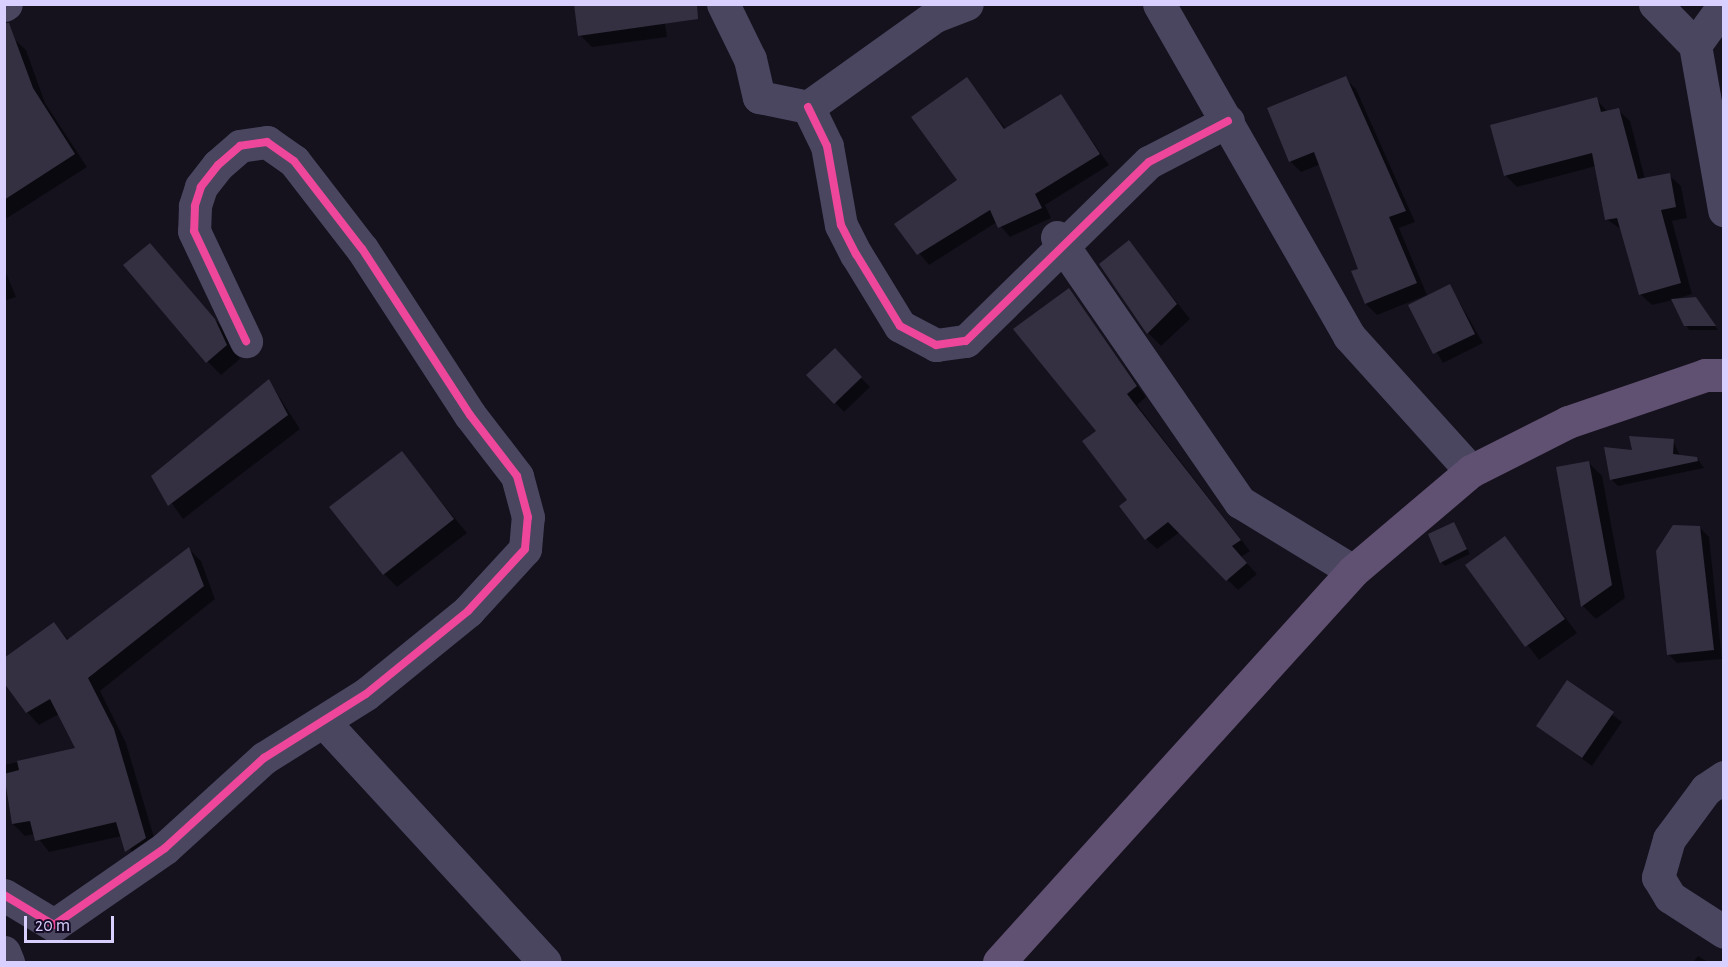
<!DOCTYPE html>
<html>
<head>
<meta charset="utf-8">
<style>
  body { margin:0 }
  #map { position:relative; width:1728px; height:967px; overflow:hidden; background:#15121e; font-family:"Alegreya Sans",sans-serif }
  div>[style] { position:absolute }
  .shadow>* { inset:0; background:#0007 }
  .building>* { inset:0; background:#343041 }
  .minor>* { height:33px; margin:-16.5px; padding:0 16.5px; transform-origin:16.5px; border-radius:16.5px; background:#4a4660 }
  .major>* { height:33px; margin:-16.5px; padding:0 16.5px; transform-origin:16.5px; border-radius:16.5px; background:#605071 }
  .cycleway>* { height:8px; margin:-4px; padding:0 4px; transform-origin:4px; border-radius:4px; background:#ed469a }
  span { translate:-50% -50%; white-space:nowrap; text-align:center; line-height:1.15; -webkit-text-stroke:4.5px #130c24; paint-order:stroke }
  .frame { position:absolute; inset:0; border:6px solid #dad0ff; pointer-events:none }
  .scale { position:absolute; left:24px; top:916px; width:90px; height:27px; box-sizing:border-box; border:3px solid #dad0ff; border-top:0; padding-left:8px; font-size:18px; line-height:21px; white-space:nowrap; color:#dad0ff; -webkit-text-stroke:4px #130c24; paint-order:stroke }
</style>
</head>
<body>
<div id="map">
  <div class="shadow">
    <div style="clip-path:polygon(662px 4px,667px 37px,592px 47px,580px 35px)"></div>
    <div style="clip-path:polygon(13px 38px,26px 50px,45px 103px,87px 167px,4px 220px,4px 41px)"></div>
    <div style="clip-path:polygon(1345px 78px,1356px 89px,1415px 222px,1399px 228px,1427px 295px,1377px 315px,1366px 304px,1360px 269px,1321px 164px,1301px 172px,1290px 161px)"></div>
    <div style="clip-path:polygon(966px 79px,1006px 129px,1061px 96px,1109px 165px,1045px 205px,1051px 218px,1010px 237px,997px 222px,929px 265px,896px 225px,959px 180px)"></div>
    <div style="clip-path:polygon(1596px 99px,1608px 112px,1618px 110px,1630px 121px,1645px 179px,1669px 175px,1681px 186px,1687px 218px,1672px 221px,1692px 294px,1676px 299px,1696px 299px,1718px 330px,1689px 330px,1673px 300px,1652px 305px,1640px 294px,1622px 230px,1606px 219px,1596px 166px,1517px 187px,1505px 175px)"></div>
    <div style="clip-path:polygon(1129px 242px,1190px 319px,1161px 346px,1148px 333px)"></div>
    <div style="clip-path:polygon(150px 245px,228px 334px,240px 359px,221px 375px,207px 361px)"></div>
    <div style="clip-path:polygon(4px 268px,16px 297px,4px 301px)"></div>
    <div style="clip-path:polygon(1450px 286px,1483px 343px,1443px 363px,1410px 306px)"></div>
    <div style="clip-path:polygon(1069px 290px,1146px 397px,1137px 405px,1250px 551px,1241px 557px,1257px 574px,1238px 590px,1180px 532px,1157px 549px,1146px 539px,1121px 507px,1129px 500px,1098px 431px,1015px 329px)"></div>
    <div style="clip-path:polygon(835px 351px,870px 387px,844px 412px,809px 375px)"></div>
    <div style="clip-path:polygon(269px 381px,300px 429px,183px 519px,153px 477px)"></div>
    <div style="clip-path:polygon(1673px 440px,1680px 456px,1697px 458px,1704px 468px,1618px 486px,1611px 479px,1634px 451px)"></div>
    <div style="clip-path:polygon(401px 453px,467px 533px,397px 587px,384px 574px)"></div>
    <div style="clip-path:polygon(1589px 463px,1602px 476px,1625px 598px,1596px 619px,1583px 606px,1558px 468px)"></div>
    <div style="clip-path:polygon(1454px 524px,1470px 554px,1445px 566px,1441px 562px)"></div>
    <div style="clip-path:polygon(1700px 528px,1709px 537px,1722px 659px,1677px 663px,1668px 654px)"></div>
    <div style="clip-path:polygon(1505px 538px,1577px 633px,1539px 660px,1468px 566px)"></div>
    <div style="clip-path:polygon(189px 549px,201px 561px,215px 599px,100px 691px,126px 743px,158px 851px,139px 863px,122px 836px,49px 852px,35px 834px,25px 836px,13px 824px,4px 765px,77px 749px,59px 714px,39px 725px,27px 712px,54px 624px,69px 640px)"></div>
    <div style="clip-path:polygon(1568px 682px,1622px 722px,1592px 766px,1538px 726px)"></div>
    <div style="clip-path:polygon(1698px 956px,1708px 962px,1693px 962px)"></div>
  </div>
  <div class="building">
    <div style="clip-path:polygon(574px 4px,697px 4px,698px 19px,578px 36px)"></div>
    <div style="clip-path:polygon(4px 23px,9px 23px,33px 88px,75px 154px,4px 200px)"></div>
    <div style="clip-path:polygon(1346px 76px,1406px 211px,1389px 217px,1417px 283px,1365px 304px,1351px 271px,1358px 269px,1314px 152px,1289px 162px,1267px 108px)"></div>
    <div style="clip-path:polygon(967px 77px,1004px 129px,1061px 94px,1100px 154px,1035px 194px,1042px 208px,998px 228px,990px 210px,917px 255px,894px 224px,957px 180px,911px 117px)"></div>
    <div style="clip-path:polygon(1597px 97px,1601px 112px,1619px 108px,1638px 179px,1670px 173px,1676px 207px,1661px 210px,1681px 283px,1639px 295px,1617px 218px,1605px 220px,1592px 153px,1504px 176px,1490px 125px)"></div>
    <div style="clip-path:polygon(1129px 240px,1177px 304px,1147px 334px,1099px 264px)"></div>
    <div style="clip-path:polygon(150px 243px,215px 319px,227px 345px,206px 363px,123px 265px)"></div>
    <div style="clip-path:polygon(1450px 284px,1475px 334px,1433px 354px,1408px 305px)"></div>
    <div style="clip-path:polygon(1069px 288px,1137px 386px,1127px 394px,1241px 540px,1232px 546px,1247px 563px,1226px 581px,1168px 522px,1145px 540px,1119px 506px,1127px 500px,1082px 441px,1096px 431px,1013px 329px)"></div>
    <div style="clip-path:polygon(1696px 297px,1716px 326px,1684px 326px,1671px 299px)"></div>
    <div style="clip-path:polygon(835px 348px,862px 377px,834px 404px,806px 375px)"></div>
    <div style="clip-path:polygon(269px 379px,288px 415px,168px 506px,151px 476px)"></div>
    <div style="clip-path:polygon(1629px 436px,1674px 439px,1673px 454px,1697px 457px,1698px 461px,1610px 480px,1604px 447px,1632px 450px)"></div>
    <div style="clip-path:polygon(402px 451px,454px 519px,383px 575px,329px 507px)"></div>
    <div style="clip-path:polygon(1589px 461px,1612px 585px,1581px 607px,1556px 467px)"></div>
    <div style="clip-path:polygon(1454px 522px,1467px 549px,1440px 563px,1428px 534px)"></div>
    <div style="clip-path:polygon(1673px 525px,1700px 526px,1714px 650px,1667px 655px,1656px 551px)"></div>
    <div style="clip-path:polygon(1505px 536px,1565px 619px,1525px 647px,1465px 565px)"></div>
    <div style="clip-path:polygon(189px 547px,204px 586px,88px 678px,114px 729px,146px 838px,125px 852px,116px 822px,35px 841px,30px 821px,12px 824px,4px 774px,19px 770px,17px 761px,75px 748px,50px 699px,26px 713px,4px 683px,4px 658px,54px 622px,67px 640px)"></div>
    <div style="clip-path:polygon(1567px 680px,1614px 712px,1582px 758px,1536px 726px)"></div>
  </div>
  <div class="minor">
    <div style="left:723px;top:4px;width:61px;rotate:63.9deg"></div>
    <div style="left:750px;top:59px;width:39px;rotate:77deg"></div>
    <div style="left:759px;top:97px;width:50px;rotate:11.5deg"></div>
    <div style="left:808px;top:107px;width:156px;rotate:-35.6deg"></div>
    <div style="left:935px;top:16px;width:34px;rotate:-21deg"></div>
    <div style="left:1159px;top:4px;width:383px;rotate:60.2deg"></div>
    <div style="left:1349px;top:336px;width:182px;rotate:47.9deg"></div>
    <div style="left:1655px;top:4px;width:57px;rotate:45.7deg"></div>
    <div style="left:1695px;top:45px;width:168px;rotate:80deg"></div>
    <div style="left:4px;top:5px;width:2px;rotate:-27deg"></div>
    <div style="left:1695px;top:45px;width:49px;rotate:-54.1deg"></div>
    <div style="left:808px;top:107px;width:43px;rotate:64deg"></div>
    <div style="left:827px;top:146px;width:80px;rotate:80deg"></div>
    <div style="left:841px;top:225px;width:33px;rotate:63deg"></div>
    <div style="left:856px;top:254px;width:84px;rotate:58.6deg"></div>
    <div style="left:900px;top:326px;width:41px;rotate:27.8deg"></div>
    <div style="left:936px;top:345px;width:30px;rotate:-8deg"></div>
    <div style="left:966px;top:341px;width:256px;rotate:-44.4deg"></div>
    <div style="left:1149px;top:162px;width:89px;rotate:-27.4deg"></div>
    <div style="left:1057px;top:237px;width:322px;rotate:55.4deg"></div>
    <div style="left:1240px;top:502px;width:132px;rotate:31.4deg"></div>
    <div style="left:324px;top:722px;width:326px;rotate:47.4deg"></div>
    <div style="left:1724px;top:777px;width:22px;rotate:146deg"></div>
    <div style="left:1706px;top:789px;width:62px;rotate:126.5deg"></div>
    <div style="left:1669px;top:839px;width:40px;rotate:106deg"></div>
    <div style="left:1658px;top:877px;width:23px;rotate:59deg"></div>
    <div style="left:1670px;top:897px;width:64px;rotate:32.9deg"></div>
    <div style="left:4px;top:895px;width:58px;rotate:31deg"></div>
    <div style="left:54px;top:925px;width:135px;rotate:-34.7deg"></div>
    <div style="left:165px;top:848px;width:134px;rotate:-42.3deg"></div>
    <div style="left:264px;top:758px;width:120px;rotate:-32.1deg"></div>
    <div style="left:366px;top:694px;width:132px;rotate:-39.1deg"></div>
    <div style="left:468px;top:611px;width:84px;rotate:-47.4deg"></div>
    <div style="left:525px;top:549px;width:32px;rotate:-85deg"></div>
    <div style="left:528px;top:517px;width:42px;rotate:-105deg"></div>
    <div style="left:517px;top:476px;width:77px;rotate:-127.6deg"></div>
    <div style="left:470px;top:415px;width:198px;rotate:-123deg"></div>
    <div style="left:362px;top:249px;width:111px;rotate:-127.7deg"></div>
    <div style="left:294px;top:161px;width:33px;rotate:-145deg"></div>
    <div style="left:267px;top:142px;width:27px;rotate:172deg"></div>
    <div style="left:240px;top:146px;width:29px;rotate:139deg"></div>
    <div style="left:218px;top:165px;width:28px;rotate:128deg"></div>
    <div style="left:201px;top:187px;width:20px;rotate:108deg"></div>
    <div style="left:195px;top:206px;width:25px;rotate:92deg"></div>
    <div style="left:194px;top:231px;width:122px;rotate:64.7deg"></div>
    <div style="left:4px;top:952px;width:11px;rotate:68deg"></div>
  </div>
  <div class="major">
    <div style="left:999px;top:962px;width:527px;rotate:-47.84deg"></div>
    <div style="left:1353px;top:571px;width:155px;rotate:-40.3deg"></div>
    <div style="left:1471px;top:471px;width:109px;rotate:-26.8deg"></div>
    <div style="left:1568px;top:422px;width:145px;rotate:-18.9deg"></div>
    <div style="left:1705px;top:375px;width:19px"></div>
  </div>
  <div class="cycleway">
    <div style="left:808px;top:107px;width:43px;rotate:64deg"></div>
    <div style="left:827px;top:146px;width:80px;rotate:80deg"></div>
    <div style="left:841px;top:225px;width:33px;rotate:63deg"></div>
    <div style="left:856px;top:254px;width:84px;rotate:58.6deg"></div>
    <div style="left:900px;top:326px;width:41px;rotate:27.8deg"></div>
    <div style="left:936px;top:345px;width:30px;rotate:-8deg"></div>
    <div style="left:966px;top:341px;width:256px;rotate:-44.4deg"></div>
    <div style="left:1149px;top:162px;width:89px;rotate:-27.4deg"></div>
    <div style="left:4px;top:895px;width:58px;rotate:31deg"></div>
    <div style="left:54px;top:925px;width:135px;rotate:-34.7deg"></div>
    <div style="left:165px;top:848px;width:134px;rotate:-42.3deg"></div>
    <div style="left:264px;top:758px;width:120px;rotate:-32.1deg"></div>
    <div style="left:366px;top:694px;width:132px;rotate:-39.1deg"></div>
    <div style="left:468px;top:611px;width:84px;rotate:-47.4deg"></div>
    <div style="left:525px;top:549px;width:32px;rotate:-85deg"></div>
    <div style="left:528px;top:517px;width:42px;rotate:-105deg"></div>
    <div style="left:517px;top:476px;width:77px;rotate:-127.6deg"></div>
    <div style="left:470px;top:415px;width:198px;rotate:-123deg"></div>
    <div style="left:362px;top:249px;width:111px;rotate:-127.7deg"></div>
    <div style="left:294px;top:161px;width:33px;rotate:-145deg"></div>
    <div style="left:267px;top:142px;width:27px;rotate:172deg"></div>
    <div style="left:240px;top:146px;width:29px;rotate:139deg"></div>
    <div style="left:218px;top:165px;width:28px;rotate:128deg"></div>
    <div style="left:201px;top:187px;width:20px;rotate:108deg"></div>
    <div style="left:195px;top:206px;width:25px;rotate:92deg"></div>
    <div style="left:194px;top:231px;width:122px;rotate:64.7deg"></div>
  </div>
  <div class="frame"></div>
  <div class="scale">20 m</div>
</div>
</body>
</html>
